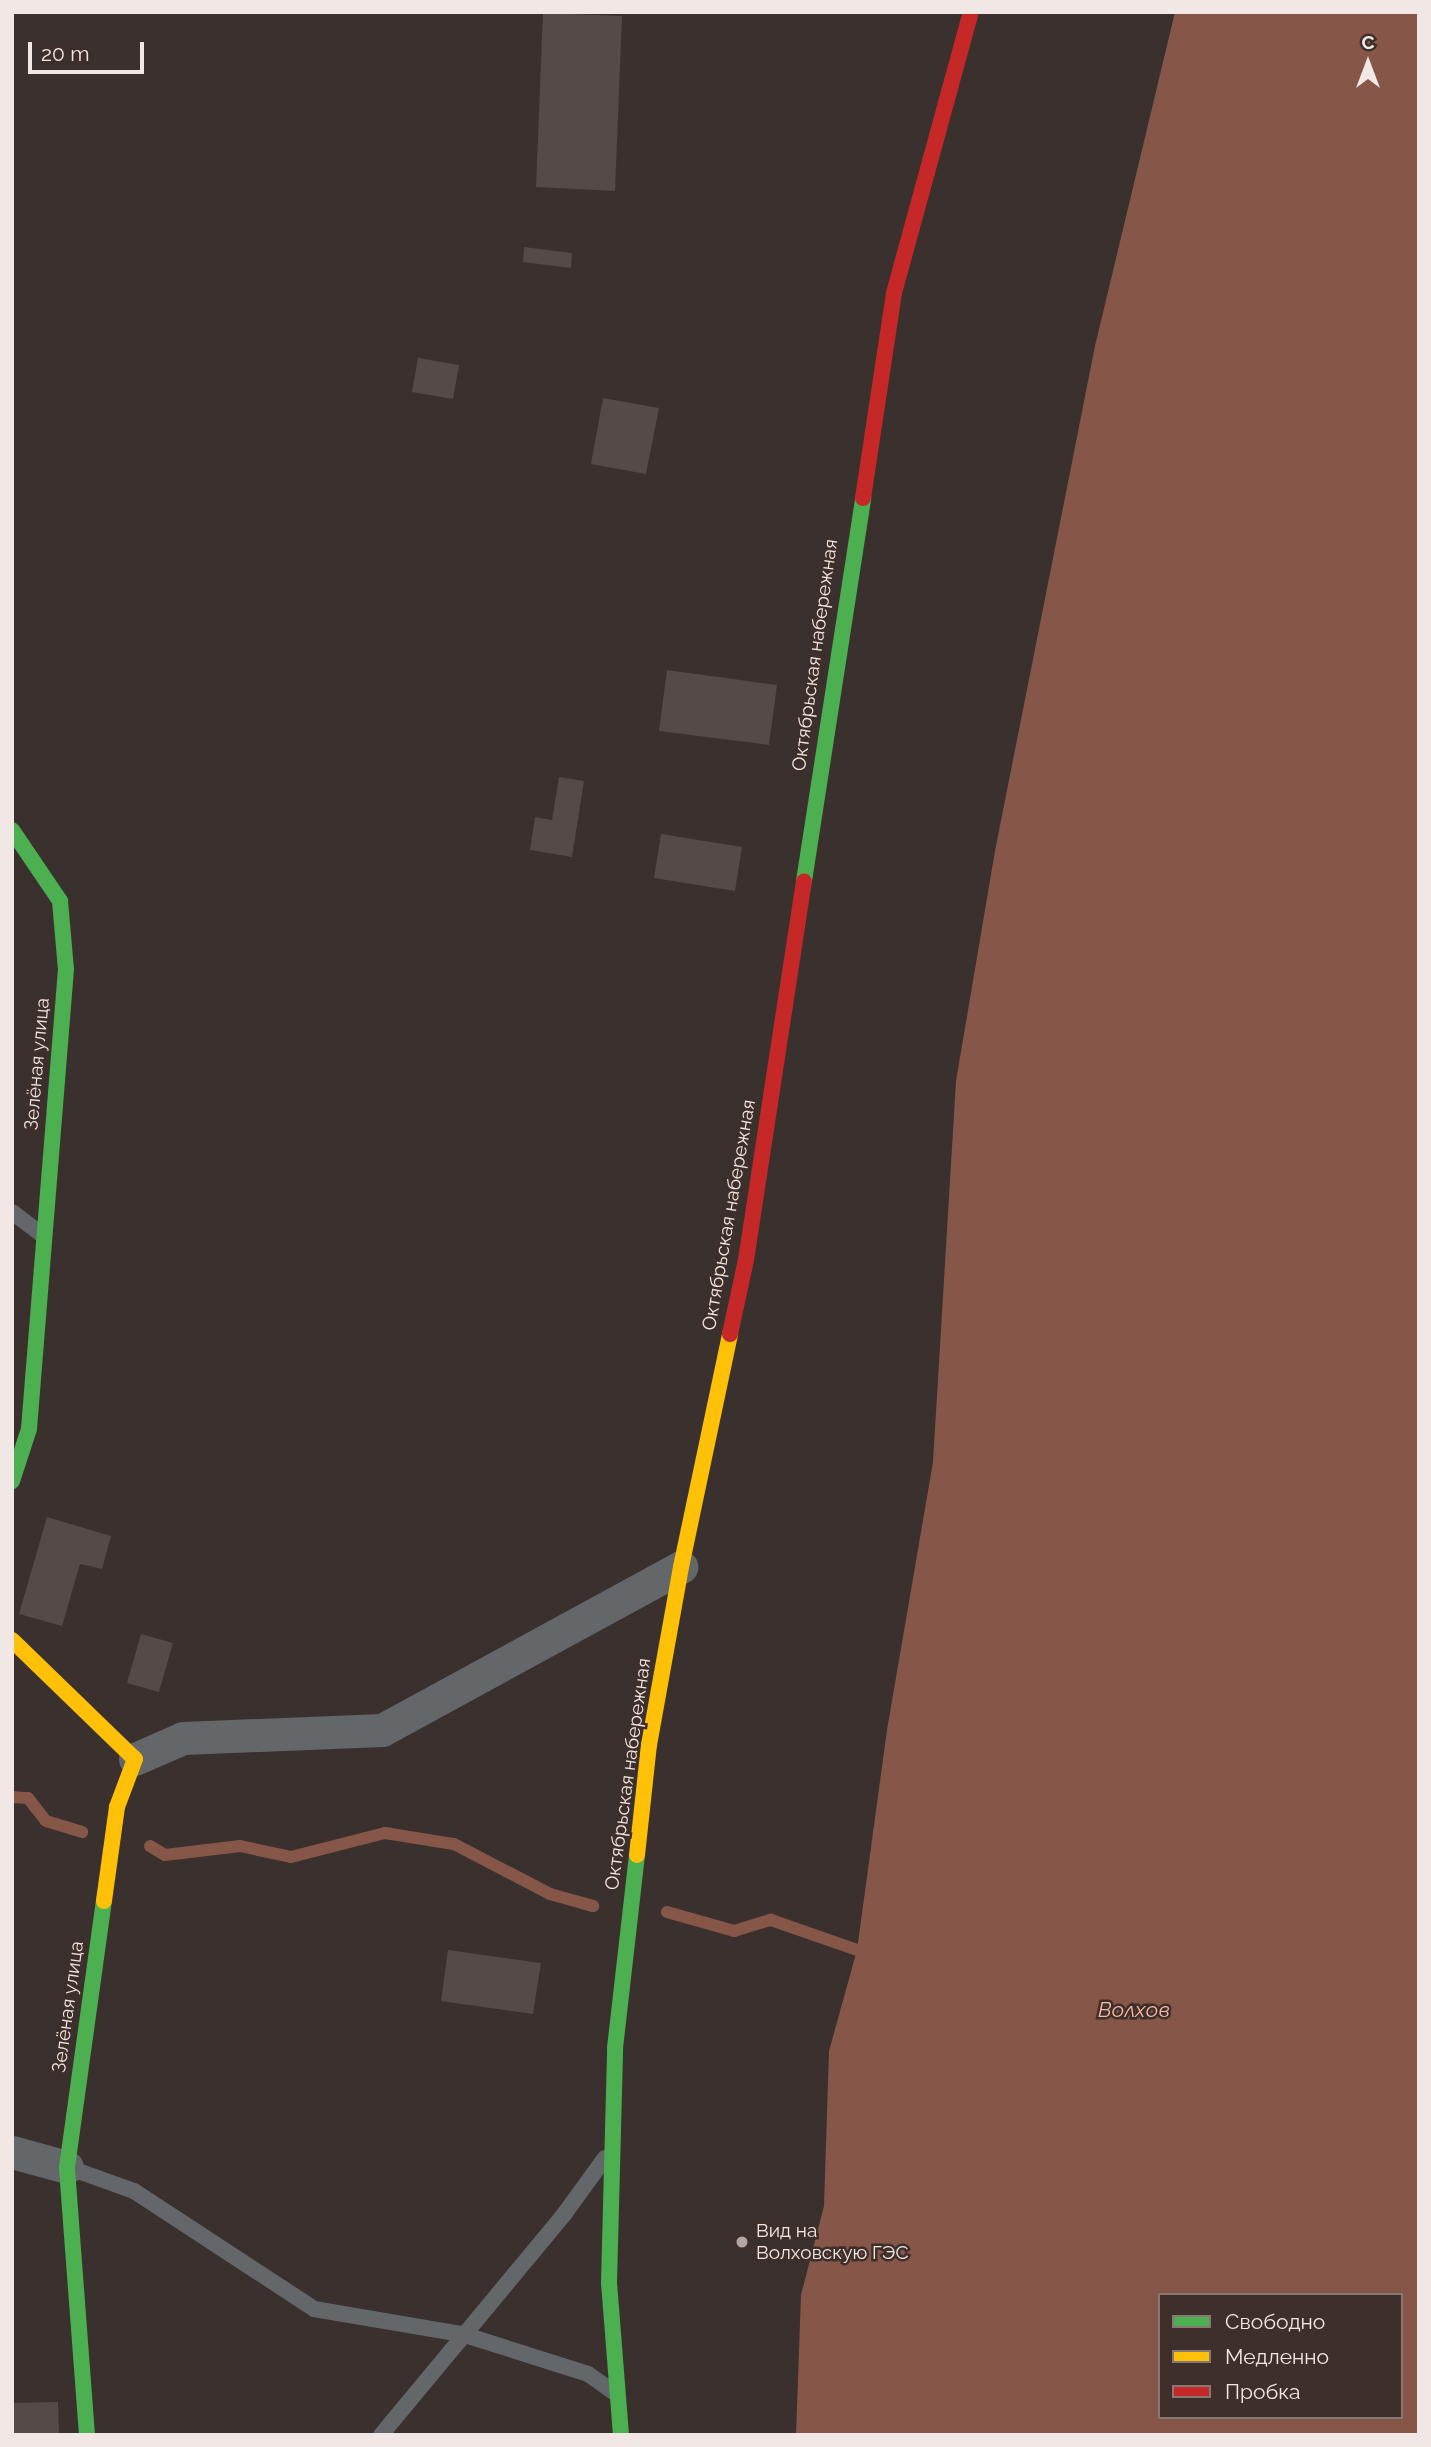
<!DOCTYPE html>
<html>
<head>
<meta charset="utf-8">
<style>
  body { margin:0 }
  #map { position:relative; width:1431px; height:2447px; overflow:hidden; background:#3a312e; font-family:Raleway,sans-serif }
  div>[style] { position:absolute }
  .water>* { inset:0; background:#865649 }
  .stream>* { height:12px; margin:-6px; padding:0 6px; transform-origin:6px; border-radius:6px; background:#865649 }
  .building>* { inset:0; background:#524b48 }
  .lane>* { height:16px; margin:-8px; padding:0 8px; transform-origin:8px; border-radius:8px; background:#63676a }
  .street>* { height:33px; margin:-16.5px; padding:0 16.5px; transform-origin:16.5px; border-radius:16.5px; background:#63676a }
  .fast>* { height:16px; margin:-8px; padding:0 8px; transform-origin:8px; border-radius:8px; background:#4caf50 }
  .slow>* { height:16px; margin:-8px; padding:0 8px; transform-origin:8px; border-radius:8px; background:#ffc107 }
  .jam>* { height:16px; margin:-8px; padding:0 8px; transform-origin:8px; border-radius:8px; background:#c62828 }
  .dots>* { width:19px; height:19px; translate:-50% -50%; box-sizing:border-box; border:4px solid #3e2f2a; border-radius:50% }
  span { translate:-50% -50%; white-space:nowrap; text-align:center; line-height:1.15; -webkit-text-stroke:5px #3e2f2a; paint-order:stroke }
  .street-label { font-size:19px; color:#f1e7e4 }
  .poi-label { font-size:19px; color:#f1e7e4 }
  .left { translate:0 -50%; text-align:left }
  .water-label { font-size:21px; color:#fab9a6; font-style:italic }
  .frame { position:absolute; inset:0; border:14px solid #f1e7e4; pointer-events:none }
  .legend { position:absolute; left:1158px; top:2293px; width:245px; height:126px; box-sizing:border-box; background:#3e2f2a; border:2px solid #867974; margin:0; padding:9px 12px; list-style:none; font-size:21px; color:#f1e7e4 }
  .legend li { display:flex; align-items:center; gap:14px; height:35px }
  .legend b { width:35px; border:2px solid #867974 }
  .north { position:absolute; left:1333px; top:28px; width:70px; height:70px; -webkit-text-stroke:5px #3e2f2a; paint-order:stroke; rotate:0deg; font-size:19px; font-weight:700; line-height:28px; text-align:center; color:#f1e7e4 }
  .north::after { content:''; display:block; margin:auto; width:24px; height:32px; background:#f1e7e4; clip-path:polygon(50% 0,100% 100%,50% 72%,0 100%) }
  .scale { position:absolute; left:28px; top:42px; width:116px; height:32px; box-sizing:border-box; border:4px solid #f1e7e4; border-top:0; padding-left:9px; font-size:21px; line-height:24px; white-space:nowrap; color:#f1e7e4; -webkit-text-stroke:5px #3e2f2a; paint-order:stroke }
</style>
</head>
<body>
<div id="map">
  <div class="water">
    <div style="clip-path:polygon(evenodd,1175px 12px,1419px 12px,1419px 2435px,796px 2435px,801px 2295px,824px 2206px,829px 2051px,857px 1950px,887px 1730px,933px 1462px,956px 1081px,995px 851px,1095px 346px,1175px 12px,1160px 2295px,1401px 2295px,1401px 2417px,1160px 2417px,1160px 2295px)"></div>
  </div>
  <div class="stream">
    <div style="left:12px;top:1797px;width:16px;rotate:4deg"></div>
    <div style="left:28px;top:1798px;width:29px;rotate:52deg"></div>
    <div style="left:46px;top:1821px;width:38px;rotate:17deg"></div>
    <div style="left:150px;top:1846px;width:17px;rotate:31deg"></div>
    <div style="left:165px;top:1855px;width:76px;rotate:-6.8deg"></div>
    <div style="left:240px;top:1846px;width:52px;rotate:12.2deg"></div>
    <div style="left:291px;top:1857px;width:97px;rotate:-14.3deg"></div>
    <div style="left:385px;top:1833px;width:70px;rotate:9.1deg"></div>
    <div style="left:454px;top:1844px;width:108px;rotate:27.5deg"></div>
    <div style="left:550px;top:1894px;width:45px;rotate:15.6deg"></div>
    <div style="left:667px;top:1912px;width:70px;rotate:15.8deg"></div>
    <div style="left:734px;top:1931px;width:39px;rotate:-17deg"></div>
    <div style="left:771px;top:1920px;width:91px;rotate:19.2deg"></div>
  </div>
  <div class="building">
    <div style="clip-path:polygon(543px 13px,622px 16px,615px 191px,536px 187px)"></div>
    <div style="clip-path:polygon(524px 247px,572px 253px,571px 268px,523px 262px)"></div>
    <div style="clip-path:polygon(418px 358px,459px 365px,453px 399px,412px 392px)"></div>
    <div style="clip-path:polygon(603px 398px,659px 408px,646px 474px,591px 464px)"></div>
    <div style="clip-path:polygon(667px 670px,777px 685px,769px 745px,659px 731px)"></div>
    <div style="clip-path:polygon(559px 777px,584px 781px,572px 857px,530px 850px,535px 817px,552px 820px)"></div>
    <div style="clip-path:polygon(661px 834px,742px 847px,735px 891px,654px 878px)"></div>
    <div style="clip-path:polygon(47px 1517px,111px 1536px,102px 1569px,80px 1564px,62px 1626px,19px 1614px)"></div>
    <div style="clip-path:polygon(141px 1634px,173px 1643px,159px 1692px,127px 1683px)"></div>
    <div style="clip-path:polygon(448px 1950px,541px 1963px,533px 2014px,441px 2001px)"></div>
    <div style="clip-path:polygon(58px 2402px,59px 2435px,12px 2435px,12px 2403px)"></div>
  </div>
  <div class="lane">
    <div style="left:12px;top:1212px;width:38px;rotate:37deg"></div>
    <div style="left:67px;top:2167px;width:71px;rotate:19.7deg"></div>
    <div style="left:134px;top:2191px;width:215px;rotate:33.2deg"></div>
    <div style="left:314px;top:2309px;width:150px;rotate:9.6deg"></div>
    <div style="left:462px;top:2334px;width:132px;rotate:17.6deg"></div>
    <div style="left:588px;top:2374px;width:32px;rotate:35deg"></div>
    <div style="left:381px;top:2435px;width:288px;rotate:-50.3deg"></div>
    <div style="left:565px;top:2213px;width:68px;rotate:-54deg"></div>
  </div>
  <div class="street">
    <div style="left:135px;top:1759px;width:52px;rotate:-23.6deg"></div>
    <div style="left:183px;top:1738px;width:199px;rotate:-2.3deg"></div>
    <div style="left:382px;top:1730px;width:341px;rotate:-28.6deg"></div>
    <div style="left:12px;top:2152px;width:57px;rotate:15.3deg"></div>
  </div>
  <div class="fast">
    <div style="left:12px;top:830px;width:86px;rotate:55.9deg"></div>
    <div style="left:60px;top:901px;width:68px;rotate:85deg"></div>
    <div style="left:66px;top:969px;width:461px;rotate:94.6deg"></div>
    <div style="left:29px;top:1429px;width:55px;rotate:108.1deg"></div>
    <div style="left:804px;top:881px;width:388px;rotate:-81.2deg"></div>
    <div style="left:87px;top:2435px;width:269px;rotate:-94.3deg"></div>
    <div style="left:67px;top:2167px;width:269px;rotate:-82.1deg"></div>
    <div style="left:621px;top:2435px;width:152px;rotate:-94.5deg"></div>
    <div style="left:609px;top:2283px;width:235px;rotate:-88.5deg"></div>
    <div style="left:615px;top:2048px;width:194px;rotate:-83.5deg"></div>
  </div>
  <div class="slow">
    <div style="left:12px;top:1640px;width:171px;rotate:44.1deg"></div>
    <div style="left:135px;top:1759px;width:51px;rotate:110.6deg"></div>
    <div style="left:117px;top:1807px;width:95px;rotate:97.9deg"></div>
    <div style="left:637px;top:1855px;width:111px;rotate:-83.8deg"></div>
    <div style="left:649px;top:1745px;width:181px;rotate:-79.8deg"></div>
    <div style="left:681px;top:1567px;width:238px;rotate:-78.1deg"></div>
  </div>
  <div class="jam">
    <div style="left:863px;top:498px;width:207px;rotate:-81.4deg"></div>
    <div style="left:894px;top:293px;width:291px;rotate:-74.7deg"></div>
    <div style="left:730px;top:1334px;width:76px;rotate:-77.8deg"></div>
    <div style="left:746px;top:1260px;width:383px;rotate:-81.3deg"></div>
  </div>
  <div class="dots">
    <div style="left:742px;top:2242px;background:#b1a7a4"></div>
  </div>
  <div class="street-label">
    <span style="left:815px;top:655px;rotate:-82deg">Октябрьская набережная</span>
    <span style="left:37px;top:1064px;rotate:-85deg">Зелёная улица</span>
    <span style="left:729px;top:1215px;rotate:-80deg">Октябрьская набережная</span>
    <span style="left:628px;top:1774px;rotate:-82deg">Октябрьская набережная</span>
    <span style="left:68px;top:2007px;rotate:-82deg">Зелёная улица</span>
  </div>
  <div class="poi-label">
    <span class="left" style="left:756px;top:2242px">Вид на<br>Волховскую ГЭС</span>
  </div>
  <div class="water-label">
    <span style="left:1134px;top:2010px">Волхов</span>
  </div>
  <div class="frame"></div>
  <ul class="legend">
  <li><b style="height:9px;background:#4caf50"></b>Свободно</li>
  <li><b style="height:9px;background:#ffc107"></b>Медленно</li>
  <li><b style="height:9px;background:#c62828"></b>Пробка</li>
  </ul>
  <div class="north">С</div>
  <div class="scale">20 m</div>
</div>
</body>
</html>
